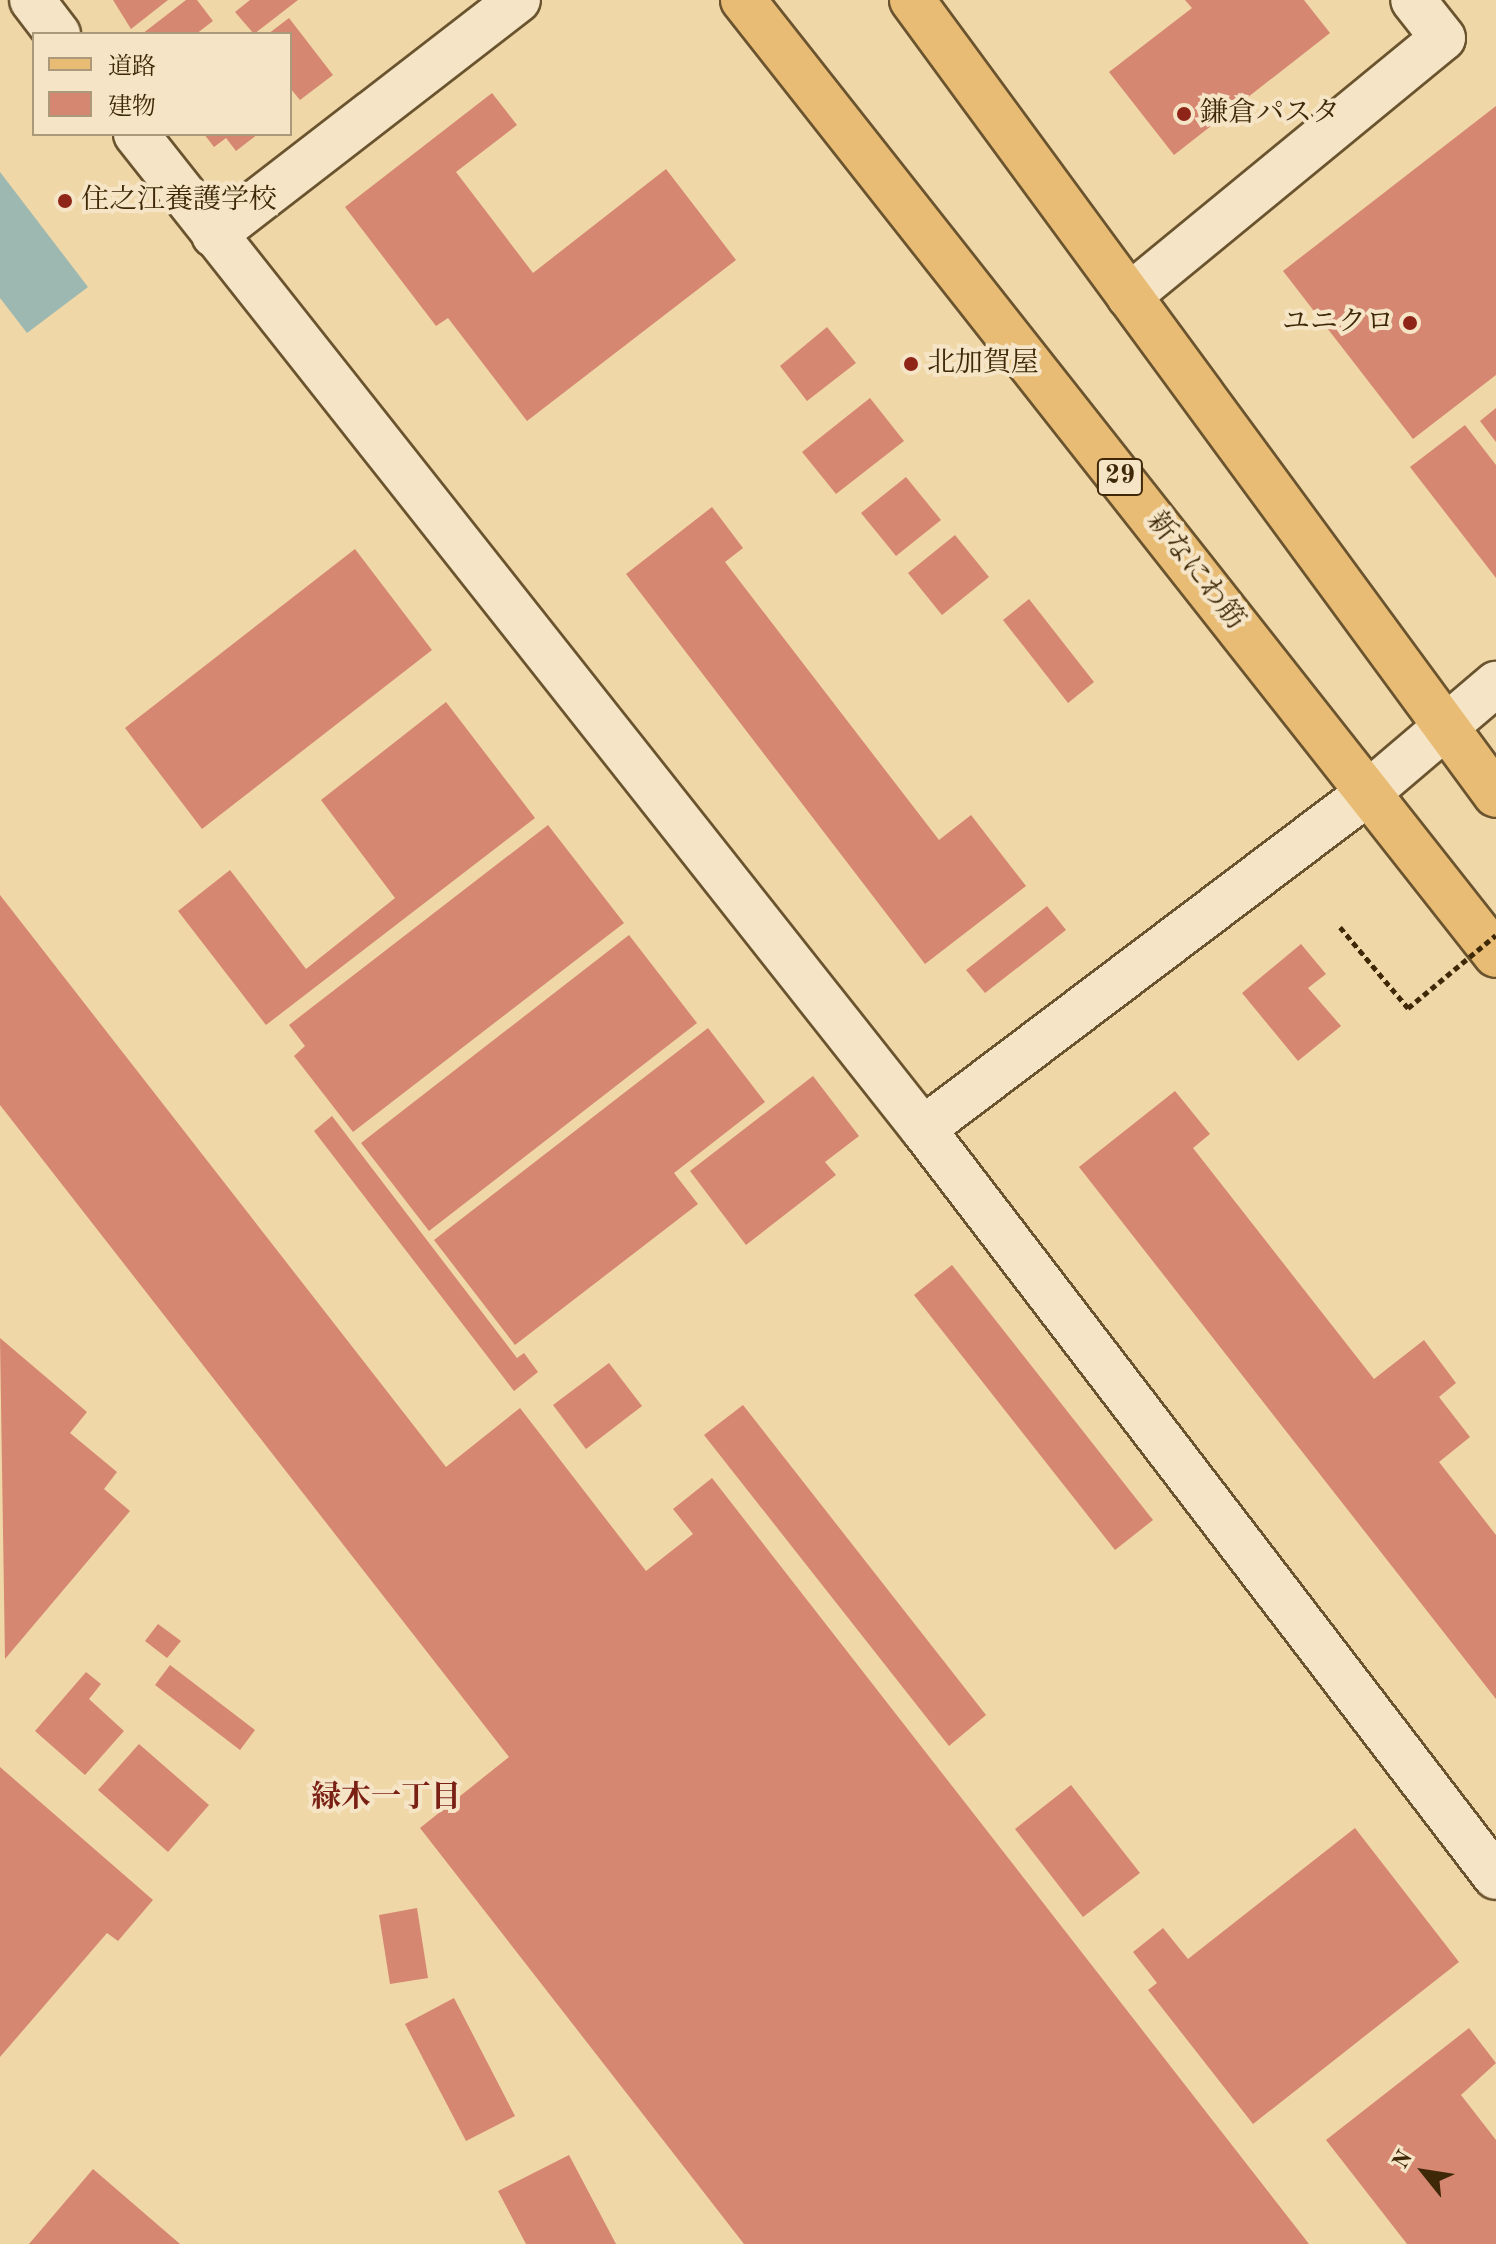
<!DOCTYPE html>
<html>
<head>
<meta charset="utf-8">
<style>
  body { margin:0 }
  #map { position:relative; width:1496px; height:2244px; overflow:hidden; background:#f0d7a8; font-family:"Old Standard TT","Noto Serif JP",serif }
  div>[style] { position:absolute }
  .water>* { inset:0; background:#9cb8b0 }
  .building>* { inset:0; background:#d58771 }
  .path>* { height:5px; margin-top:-2.5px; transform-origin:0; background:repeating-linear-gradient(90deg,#3e2807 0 6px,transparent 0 10px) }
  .roads { filter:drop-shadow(2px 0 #6a542f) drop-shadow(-2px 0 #6a542f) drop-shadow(0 2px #6a542f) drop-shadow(0 -2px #6a542f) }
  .minor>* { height:44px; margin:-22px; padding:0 22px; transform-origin:22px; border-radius:22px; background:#f5e5c6 }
  .major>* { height:44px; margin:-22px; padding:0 22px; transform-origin:22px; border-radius:22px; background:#e8bc74 }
  .path-bridge>* { height:5px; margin-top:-2.5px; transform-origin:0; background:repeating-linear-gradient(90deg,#3e2807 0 6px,transparent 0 10px) }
  .dots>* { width:22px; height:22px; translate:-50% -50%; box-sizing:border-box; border:4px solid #f5e5c6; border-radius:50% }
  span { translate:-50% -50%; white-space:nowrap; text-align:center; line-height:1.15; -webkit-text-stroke:8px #f5e5c6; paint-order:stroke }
  .shield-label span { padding:2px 6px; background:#f5e5c6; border:2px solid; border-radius:6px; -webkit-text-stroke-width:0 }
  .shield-label { font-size:26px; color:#3e2807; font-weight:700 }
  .poi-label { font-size:28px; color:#3e2807 }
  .left { translate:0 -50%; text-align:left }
  .right { translate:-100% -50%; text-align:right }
  .street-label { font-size:28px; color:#3e2807 }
  .neighbourhood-label { font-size:30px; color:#7a1f14; font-weight:700 }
  .legend { position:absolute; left:32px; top:32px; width:260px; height:104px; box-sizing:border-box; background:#f5e5c6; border:2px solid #ac997a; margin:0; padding:10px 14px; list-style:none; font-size:24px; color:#3e2807 }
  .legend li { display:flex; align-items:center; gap:16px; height:40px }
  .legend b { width:40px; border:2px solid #ac997a }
  .north { position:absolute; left:1384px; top:2132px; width:80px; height:80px; -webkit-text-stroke:6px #f5e5c6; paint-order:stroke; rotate:300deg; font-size:22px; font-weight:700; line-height:32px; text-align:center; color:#3e2807 }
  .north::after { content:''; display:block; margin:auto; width:28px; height:36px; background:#3e2807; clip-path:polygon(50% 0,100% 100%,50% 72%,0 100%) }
</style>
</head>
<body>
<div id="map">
  <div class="water">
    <div style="clip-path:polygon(0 172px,88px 287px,27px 333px,0 298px)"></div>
  </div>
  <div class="building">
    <div style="clip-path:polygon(113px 0,168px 0,131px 29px)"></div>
    <div style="clip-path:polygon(186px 0,197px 0,213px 21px,196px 34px,142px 34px)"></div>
    <div style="clip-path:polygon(250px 0,298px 0,254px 34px,235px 12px)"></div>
    <div style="clip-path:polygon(1185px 0,1304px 0,1330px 33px,1174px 155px,1109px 72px,1192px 8px)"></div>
    <div style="clip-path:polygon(289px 18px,333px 75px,300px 100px,290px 88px,290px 34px,268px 34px)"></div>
    <div style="clip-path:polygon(492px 93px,517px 125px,456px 172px,533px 273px,666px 169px,736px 260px,527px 421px,448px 318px,436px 326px,345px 207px)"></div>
    <div style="clip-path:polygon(1496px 106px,1496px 375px,1413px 439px,1283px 271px)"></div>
    <div style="clip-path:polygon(204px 134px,258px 134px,236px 151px,226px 138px,214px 147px)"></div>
    <div style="clip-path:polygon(827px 327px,856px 363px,807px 401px,780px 366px)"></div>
    <div style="clip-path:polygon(870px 398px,904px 441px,836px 494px,802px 452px)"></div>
    <div style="clip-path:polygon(1496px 408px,1496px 442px,1480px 421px)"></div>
    <div style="clip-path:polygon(1465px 425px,1496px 465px,1496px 578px,1410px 467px)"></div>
    <div style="clip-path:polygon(906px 477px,941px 520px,896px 556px,861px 513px)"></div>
    <div style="clip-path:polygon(712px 507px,743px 548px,725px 562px,939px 840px,971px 815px,1026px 886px,925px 964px,626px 574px)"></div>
    <div style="clip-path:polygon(955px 535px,989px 577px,942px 615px,908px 573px)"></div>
    <div style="clip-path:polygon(355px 549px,432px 650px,202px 829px,125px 728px)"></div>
    <div style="clip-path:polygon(1029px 599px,1094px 682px,1068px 703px,1003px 620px)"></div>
    <div style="clip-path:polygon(446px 702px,535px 818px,266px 1025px,178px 911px,230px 870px,306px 969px,395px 898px,321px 800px)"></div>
    <div style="clip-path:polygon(548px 825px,624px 923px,353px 1132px,294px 1056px,305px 1046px,289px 1025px)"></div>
    <div style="clip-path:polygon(0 895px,446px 1467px,520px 1408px,646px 1571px,693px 1534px,673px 1509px,712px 1478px,1309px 2244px,744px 2244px,420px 1828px,509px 1757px,0 1105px)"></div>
    <div style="clip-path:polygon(1047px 906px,1066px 930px,985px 993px,966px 970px)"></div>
    <div style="clip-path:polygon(629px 935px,697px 1023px,429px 1231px,361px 1143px)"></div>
    <div style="clip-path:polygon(1301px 944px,1326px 974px,1308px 988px,1341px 1026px,1298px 1061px,1242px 993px)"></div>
    <div style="clip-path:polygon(708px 1028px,765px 1102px,674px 1173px,698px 1204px,515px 1345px,434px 1240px)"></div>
    <div style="clip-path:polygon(813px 1076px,859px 1136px,825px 1162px,836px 1175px,746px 1245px,690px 1171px)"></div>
    <div style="clip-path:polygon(1175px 1091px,1210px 1134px,1193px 1148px,1374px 1379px,1424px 1340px,1456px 1383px,1439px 1397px,1470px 1437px,1439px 1462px,1496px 1535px,1496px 1699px,1079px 1167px)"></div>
    <div style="clip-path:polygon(332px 1116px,517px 1358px,524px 1353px,538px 1372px,514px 1391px,314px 1131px)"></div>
    <div style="clip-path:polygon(952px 1265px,1153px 1520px,1115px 1550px,914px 1295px)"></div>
    <div style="clip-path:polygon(0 1338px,87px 1412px,70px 1433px,117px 1472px,104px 1489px,130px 1511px,5px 1659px)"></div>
    <div style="clip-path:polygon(609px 1363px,642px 1406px,586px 1449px,553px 1405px)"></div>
    <div style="clip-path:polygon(743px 1405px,986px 1715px,949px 1746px,704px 1435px)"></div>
    <div style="clip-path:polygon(158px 1624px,181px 1641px,167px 1658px,145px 1641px)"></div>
    <div style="clip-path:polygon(170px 1665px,255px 1730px,240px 1750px,155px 1685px)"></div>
    <div style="clip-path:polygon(86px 1672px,101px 1684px,89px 1699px,124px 1731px,85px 1775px,35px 1731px)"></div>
    <div style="clip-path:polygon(139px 1744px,209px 1805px,168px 1852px,98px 1790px)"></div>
    <div style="clip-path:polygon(0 1767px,153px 1900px,118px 1941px,107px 1933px,0 2057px)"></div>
    <div style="clip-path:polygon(1071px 1785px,1140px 1873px,1083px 1917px,1015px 1829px)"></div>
    <div style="clip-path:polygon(1355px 1828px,1459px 1962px,1253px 2124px,1148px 1990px,1157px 1983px,1133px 1952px,1163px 1928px,1188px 1959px)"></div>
    <div style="clip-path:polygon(417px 1908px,428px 1978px,390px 1984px,379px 1915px)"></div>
    <div style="clip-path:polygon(454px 1998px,515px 2116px,466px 2141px,405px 2024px)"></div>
    <div style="clip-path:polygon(1469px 2028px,1496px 2063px,1461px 2095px,1496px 2140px,1496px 2244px,1407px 2244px,1326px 2140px)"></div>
    <div style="clip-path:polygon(569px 2155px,616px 2244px,526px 2244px,498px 2191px)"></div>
    <div style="clip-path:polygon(93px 2169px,180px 2244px,29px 2244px)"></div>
  </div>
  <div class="path">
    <div style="left:1340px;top:927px;width:106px;rotate:50deg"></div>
  </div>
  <div class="roads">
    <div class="minor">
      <div style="left:32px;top:0;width:43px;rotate:52.6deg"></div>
      <div style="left:136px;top:134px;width:1269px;rotate:51.66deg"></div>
      <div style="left:923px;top:1129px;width:942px;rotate:52.55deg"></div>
      <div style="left:214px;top:235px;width:384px;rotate:-37.7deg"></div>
      <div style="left:1129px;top:296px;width:406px;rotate:-39.4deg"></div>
      <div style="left:1443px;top:38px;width:48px;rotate:-128.3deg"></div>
      <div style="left:923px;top:1129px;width:559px;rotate:-37.07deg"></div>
      <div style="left:1369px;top:792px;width:167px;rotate:-40.4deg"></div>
    </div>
    <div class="major">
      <div style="left:743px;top:0;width:1216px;rotate:51.74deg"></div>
      <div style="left:912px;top:0;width:986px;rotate:53.7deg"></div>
    </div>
  </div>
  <div class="path-bridge">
    <div style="left:1408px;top:1008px;width:114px;rotate:-39.7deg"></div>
  </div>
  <div class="dots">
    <div style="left:1184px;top:114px;background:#8f2418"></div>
    <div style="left:65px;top:201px;background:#8f2418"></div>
    <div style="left:1410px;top:323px;background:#8f2418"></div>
    <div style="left:911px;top:364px;background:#8f2418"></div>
  </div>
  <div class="shield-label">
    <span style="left:1120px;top:477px">29</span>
  </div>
  <div class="poi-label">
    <span class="left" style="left:1200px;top:114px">鎌倉パスタ</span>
    <span class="left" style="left:81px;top:201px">住之江養護学校</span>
    <span class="right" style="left:1394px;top:323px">ユニクロ</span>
    <span class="left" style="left:927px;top:364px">北加賀屋</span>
  </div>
  <div class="street-label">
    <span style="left:1195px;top:571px;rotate:52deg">新なにわ筋</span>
  </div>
  <div class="neighbourhood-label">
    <span style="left:386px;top:1798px">緑木一丁目</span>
  </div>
  <ul class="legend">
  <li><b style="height:10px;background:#e8bc74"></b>道路</li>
  <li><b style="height:22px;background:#d58771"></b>建物</li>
  </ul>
  <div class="north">N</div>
</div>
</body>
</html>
